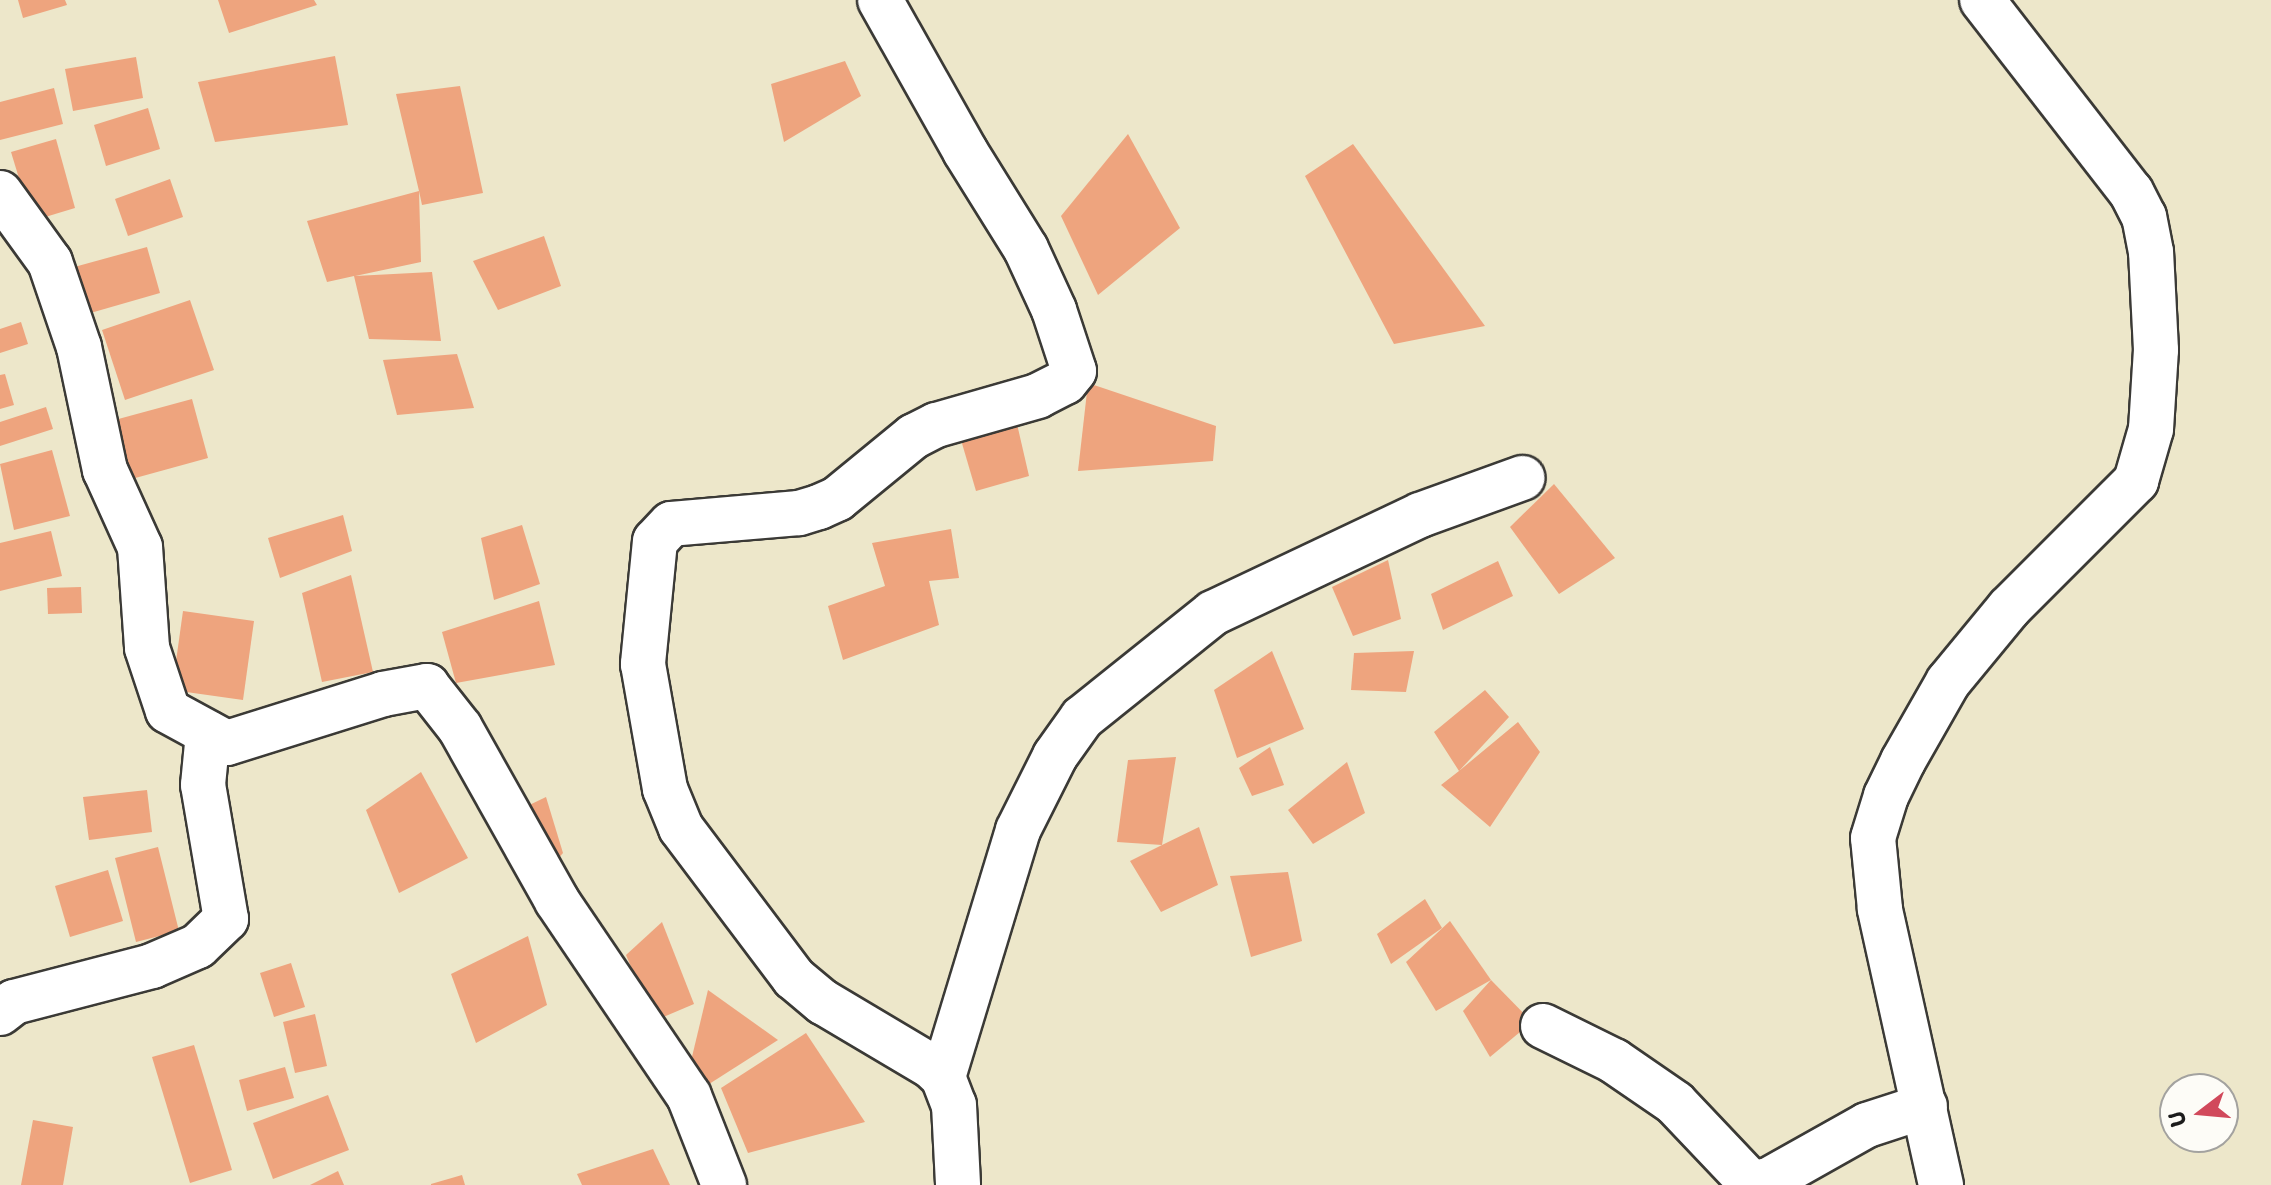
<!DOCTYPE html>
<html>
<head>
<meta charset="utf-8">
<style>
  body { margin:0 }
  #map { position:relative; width:2271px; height:1185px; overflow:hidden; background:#ede7ca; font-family:"Shantell Sans",sans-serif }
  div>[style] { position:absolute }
  .building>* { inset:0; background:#eea47e }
  .roads { filter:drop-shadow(2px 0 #3b3a36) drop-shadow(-2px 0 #3b3a36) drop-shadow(0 2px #3b3a36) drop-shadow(0 -2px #3b3a36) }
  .street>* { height:44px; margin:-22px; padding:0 22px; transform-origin:22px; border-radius:22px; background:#fff }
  span { translate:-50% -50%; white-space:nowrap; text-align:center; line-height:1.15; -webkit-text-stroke:6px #fdfcf7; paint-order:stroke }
  .north { position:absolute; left:2159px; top:1073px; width:80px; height:80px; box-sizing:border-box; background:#fdfcf7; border:2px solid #a3a29f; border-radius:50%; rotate:254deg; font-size:22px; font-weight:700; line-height:32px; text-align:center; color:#1c1c1c }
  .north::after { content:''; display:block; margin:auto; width:28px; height:36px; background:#d1495b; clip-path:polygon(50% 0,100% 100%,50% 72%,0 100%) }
</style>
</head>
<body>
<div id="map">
  <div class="building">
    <div style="clip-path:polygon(18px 0,65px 0,67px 5px,23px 18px)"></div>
    <div style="clip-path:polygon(218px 0,314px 0,317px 5px,229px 33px)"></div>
    <div style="clip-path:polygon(335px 56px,348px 125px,215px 142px,198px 82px)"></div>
    <div style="clip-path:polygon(136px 57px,143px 98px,73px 111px,65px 69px)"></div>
    <div style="clip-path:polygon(845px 61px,861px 96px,784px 142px,771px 84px)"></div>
    <div style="clip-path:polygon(460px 86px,483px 193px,422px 205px,419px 191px,421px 262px,355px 276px,432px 272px,441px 341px,369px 339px,354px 276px,327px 282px,307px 221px,419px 191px,396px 94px)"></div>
    <div style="clip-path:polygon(54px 88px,63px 124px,0 140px,0 102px)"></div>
    <div style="clip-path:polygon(148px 108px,160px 149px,106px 166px,94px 125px)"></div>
    <div style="clip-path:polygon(1128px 134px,1180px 228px,1098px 295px,1061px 216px)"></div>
    <div style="clip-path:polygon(56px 139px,75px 208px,32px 221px,11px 152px)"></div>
    <div style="clip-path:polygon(1353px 144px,1485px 326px,1394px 344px,1305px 176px)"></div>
    <div style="clip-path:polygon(170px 179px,183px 217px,128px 236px,115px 199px)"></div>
    <div style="clip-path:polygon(544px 236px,561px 286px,498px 310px,473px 261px)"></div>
    <div style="clip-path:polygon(147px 247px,160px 293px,80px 316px,67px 269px)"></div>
    <div style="clip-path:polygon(190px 300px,214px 370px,125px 400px,102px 330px)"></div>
    <div style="clip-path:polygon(21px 322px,28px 344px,0 353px,0 329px)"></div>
    <div style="clip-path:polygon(457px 354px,474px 408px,397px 415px,383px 360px)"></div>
    <div style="clip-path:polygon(5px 374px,14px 405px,0 409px,0 375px)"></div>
    <div style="clip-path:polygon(1088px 383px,1216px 426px,1213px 461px,1078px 471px)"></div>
    <div style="clip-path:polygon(192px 399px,208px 458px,128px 480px,111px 421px)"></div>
    <div style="clip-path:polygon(46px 407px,53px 429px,0 446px,0 422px)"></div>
    <div style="clip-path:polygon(1017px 424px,1029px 476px,976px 491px,961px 440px)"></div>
    <div style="clip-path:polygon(52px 450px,70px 516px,14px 530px,0 464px)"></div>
    <div style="clip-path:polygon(1554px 484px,1615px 558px,1559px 594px,1510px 527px)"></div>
    <div style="clip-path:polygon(343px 515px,352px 551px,280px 578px,268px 538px)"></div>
    <div style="clip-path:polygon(522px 525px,540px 584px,494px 600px,481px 538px)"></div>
    <div style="clip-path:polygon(951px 529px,959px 578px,929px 581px,939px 625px,843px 660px,828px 606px,885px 586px,872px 543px)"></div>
    <div style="clip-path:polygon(51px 531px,62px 576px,0 591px,0 543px)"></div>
    <div style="clip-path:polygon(1388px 560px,1401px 619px,1353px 636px,1332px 587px)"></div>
    <div style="clip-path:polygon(1498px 561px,1513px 596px,1443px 630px,1431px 594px)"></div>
    <div style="clip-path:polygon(351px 575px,373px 672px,322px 682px,302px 593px)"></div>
    <div style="clip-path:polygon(81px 587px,82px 613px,48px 614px,47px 588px)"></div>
    <div style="clip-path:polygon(539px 601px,555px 665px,456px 683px,442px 632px)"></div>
    <div style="clip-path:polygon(183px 611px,254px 621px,243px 700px,172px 690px)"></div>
    <div style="clip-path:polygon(1272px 651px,1304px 729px,1237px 758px,1214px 690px)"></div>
    <div style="clip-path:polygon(1414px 651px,1406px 692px,1351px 690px,1354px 653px)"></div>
    <div style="clip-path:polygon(1485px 690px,1509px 717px,1459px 771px,1518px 722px,1540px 752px,1490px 827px,1441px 785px,1459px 771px,1434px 732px)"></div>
    <div style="clip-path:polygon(1270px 747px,1284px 785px,1252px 796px,1239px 768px)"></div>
    <div style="clip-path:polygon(1176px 757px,1162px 845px,1199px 827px,1218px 885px,1161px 912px,1130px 861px,1162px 845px,1117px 842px,1128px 760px)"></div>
    <div style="clip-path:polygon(1347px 762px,1365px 813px,1313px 844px,1288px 810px)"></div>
    <div style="clip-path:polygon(421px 772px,468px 858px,399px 893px,366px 810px)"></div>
    <div style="clip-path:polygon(147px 790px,152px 832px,89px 840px,83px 797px)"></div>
    <div style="clip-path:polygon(546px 797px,563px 853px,533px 887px,500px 819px)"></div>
    <div style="clip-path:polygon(158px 847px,179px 931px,136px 942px,115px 858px)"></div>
    <div style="clip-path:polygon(108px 870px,123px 921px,70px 937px,55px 886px)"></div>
    <div style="clip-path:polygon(1288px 872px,1302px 941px,1251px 957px,1230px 876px)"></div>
    <div style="clip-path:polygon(1425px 899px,1442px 928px,1391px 964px,1377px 934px)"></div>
    <div style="clip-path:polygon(1450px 921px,1491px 980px,1436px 1011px,1406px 962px)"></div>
    <div style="clip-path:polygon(662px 922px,694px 1004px,654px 1021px,626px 955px)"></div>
    <div style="clip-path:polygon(528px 936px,547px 1005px,476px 1043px,451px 974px)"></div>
    <div style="clip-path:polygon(291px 963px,305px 1007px,274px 1017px,260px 973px)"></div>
    <div style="clip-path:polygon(1491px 980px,1532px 1022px,1490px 1057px,1463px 1011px)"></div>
    <div style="clip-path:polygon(708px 990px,778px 1040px,706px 1086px,691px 1061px)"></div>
    <div style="clip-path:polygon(315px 1014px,327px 1066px,295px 1073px,283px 1022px)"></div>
    <div style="clip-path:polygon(806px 1033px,865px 1122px,748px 1153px,721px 1088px)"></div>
    <div style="clip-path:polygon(194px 1045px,232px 1170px,190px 1183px,152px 1057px)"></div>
    <div style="clip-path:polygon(285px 1067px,294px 1098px,247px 1111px,239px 1080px)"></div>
    <div style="clip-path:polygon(328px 1095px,349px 1150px,273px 1179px,253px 1123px)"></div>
    <div style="clip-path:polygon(33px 1120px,73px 1127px,63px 1185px,21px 1185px)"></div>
    <div style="clip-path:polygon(653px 1149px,670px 1185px,582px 1185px,577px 1174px)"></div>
    <div style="clip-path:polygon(338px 1171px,344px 1185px,310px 1185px)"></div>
    <div style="clip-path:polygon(462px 1175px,465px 1185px,431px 1185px,431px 1184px)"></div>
  </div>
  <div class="roads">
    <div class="street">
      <div style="left:880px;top:0;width:173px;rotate:60.6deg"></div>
      <div style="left:965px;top:151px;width:115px;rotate:58.1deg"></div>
      <div style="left:1026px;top:249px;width:67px;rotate:65.3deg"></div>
      <div style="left:1054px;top:310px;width:64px;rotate:71.8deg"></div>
      <div style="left:1074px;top:371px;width:14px;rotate:129deg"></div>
      <div style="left:1065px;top:382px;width:30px;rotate:153deg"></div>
      <div style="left:1038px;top:396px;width:106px;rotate:164.1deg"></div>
      <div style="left:936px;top:425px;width:25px;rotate:153deg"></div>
      <div style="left:914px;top:436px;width:99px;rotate:140.7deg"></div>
      <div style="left:837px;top:499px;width:20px;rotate:156deg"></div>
      <div style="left:819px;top:507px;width:21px;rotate:163deg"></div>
      <div style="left:799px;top:513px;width:128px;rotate:175.1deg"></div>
      <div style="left:671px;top:524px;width:23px;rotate:133deg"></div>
      <div style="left:655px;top:541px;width:124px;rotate:95.6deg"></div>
      <div style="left:643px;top:664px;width:127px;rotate:80deg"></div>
      <div style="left:665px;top:789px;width:42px;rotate:67.7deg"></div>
      <div style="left:681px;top:828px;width:188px;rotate:53deg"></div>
      <div style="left:794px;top:978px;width:38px;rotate:40deg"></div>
      <div style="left:823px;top:1002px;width:126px;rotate:30.7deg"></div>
      <div style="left:931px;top:1066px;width:16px;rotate:43deg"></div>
      <div style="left:943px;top:1077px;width:30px;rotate:69deg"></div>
      <div style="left:954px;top:1105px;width:80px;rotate:87.1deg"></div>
      <div style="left:0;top:193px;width:85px;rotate:54.1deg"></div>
      <div style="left:50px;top:262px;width:90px;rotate:71.2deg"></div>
      <div style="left:79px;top:347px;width:126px;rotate:78.1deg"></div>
      <div style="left:105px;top:470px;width:85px;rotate:65.6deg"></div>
      <div style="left:140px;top:547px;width:101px;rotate:86deg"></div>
      <div style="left:147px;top:648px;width:66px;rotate:71.6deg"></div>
      <div style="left:168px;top:711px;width:67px;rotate:28.5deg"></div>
      <div style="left:227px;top:743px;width:164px;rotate:-17.4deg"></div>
      <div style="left:383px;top:694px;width:45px;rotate:-10.3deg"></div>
      <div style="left:427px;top:686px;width:53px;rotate:51.8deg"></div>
      <div style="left:460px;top:728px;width:198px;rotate:60.7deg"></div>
      <div style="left:557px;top:901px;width:235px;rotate:55.9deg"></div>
      <div style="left:689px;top:1096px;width:96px;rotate:68.5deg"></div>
      <div style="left:0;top:1013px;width:18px;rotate:-38deg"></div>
      <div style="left:14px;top:1002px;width:143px;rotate:-14.6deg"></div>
      <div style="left:152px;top:966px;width:50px;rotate:-23.5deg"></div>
      <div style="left:198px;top:946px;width:39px;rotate:-44deg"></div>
      <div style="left:226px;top:919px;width:136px;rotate:-99.7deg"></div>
      <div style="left:203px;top:785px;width:52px;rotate:-84.5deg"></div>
      <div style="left:1543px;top:1026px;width:79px;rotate:26.2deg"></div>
      <div style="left:1614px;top:1061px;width:74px;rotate:34.5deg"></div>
      <div style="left:1675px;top:1103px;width:110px;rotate:46.5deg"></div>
      <div style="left:1751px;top:1183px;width:18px;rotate:-9deg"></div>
      <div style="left:1769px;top:1180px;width:112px;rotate:-29.3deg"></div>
      <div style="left:1867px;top:1125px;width:61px;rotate:-18.1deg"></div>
      <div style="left:943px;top:1077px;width:258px;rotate:-73.1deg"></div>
      <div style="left:1018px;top:830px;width:83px;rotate:-63.4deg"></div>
      <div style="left:1055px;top:756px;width:47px;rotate:-54.6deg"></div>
      <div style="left:1082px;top:718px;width:168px;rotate:-38.7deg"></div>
      <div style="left:1213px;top:613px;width:229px;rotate:-25.3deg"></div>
      <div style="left:1420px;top:515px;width:109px;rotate:-19.9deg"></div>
      <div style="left:1941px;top:1185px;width:283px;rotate:-102.5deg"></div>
      <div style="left:1880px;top:909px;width:71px;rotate:-95.6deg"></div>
      <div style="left:1873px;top:838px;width:44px;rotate:-72.8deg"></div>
      <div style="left:1886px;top:796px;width:39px;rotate:-64deg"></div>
      <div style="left:1903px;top:761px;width:91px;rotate:-60.3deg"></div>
      <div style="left:1948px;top:682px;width:96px;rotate:-50.5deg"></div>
      <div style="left:2009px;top:608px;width:180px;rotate:-45deg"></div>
      <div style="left:2136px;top:481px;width:54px;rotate:-73.9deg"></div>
      <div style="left:2151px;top:429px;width:79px;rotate:-86.4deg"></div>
      <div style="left:2156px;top:350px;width:98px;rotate:-92.9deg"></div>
      <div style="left:2151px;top:252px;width:36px;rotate:-101deg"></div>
      <div style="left:2144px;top:217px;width:28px;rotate:-117deg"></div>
      <div style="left:2131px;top:192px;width:243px;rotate:-127.8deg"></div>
    </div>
  </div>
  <div class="north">U</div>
</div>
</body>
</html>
